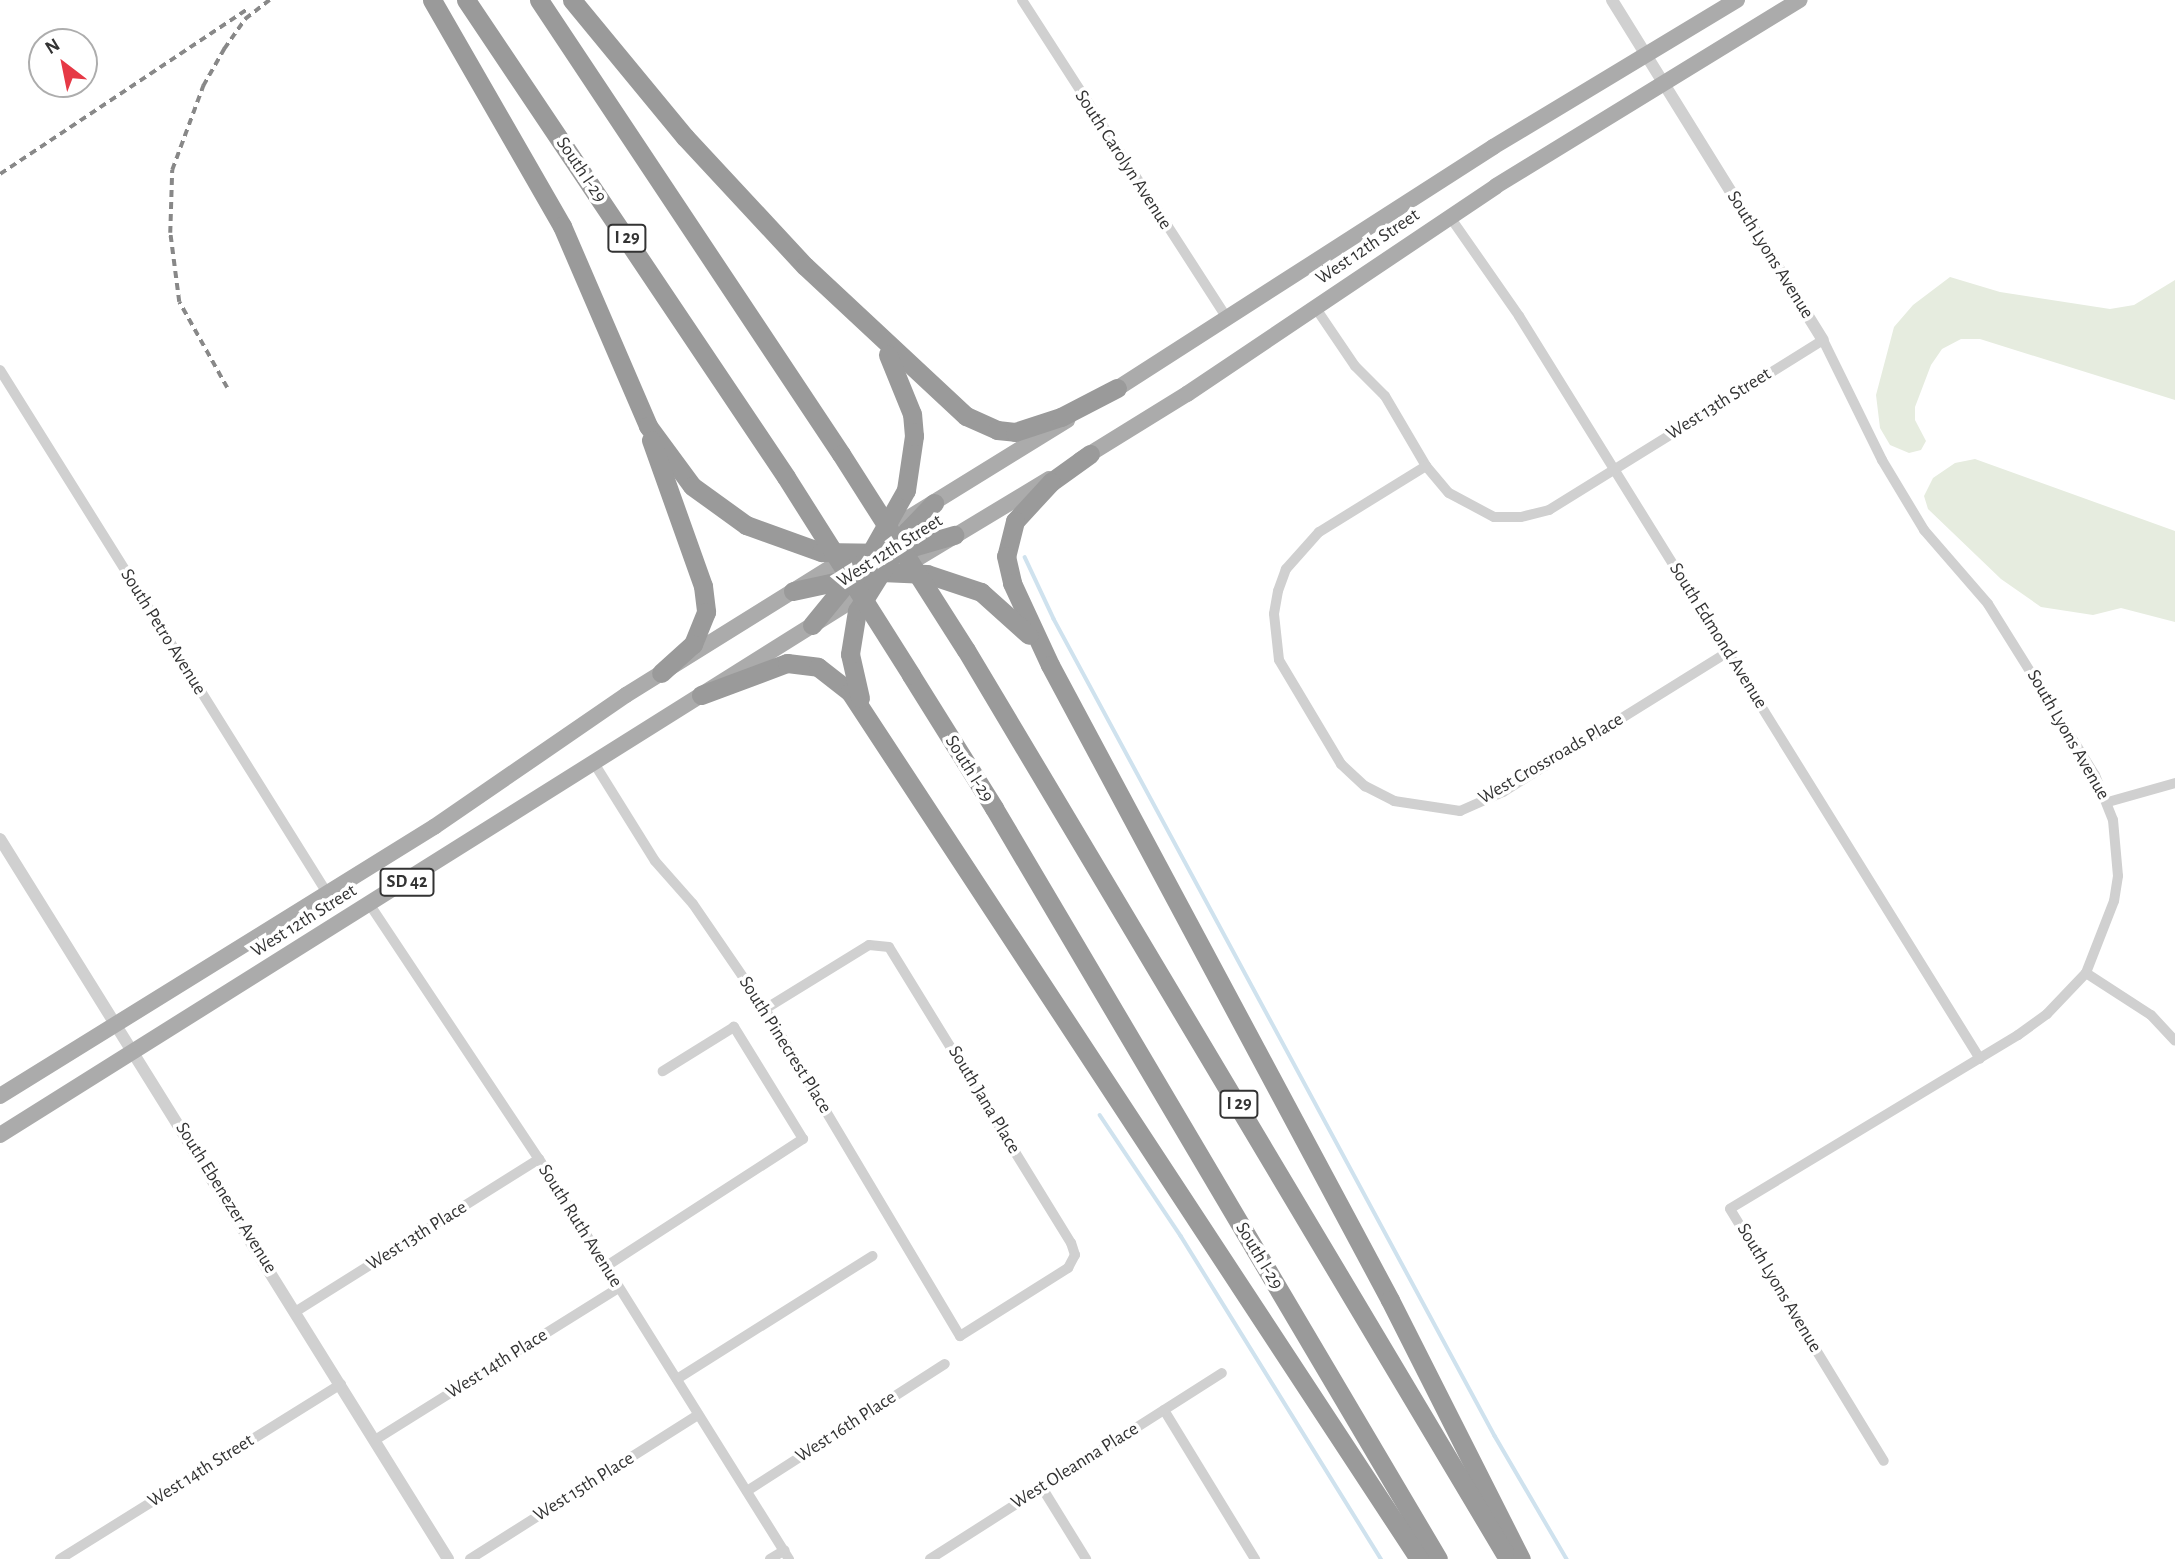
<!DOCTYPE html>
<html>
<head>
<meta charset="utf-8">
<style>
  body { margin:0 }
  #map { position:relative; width:2175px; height:1559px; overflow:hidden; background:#fff; font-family:"Alegreya Sans",sans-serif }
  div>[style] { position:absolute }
  .green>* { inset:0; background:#e6ecdf }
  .stream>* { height:3.5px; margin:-1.75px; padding:0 1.75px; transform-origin:1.75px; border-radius:1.75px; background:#cfe2ee }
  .minor>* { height:10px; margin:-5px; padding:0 5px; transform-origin:5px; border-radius:5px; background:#d0d0d0 }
  .tertiary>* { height:12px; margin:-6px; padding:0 6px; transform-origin:6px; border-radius:6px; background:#d0d0d0 }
  .primary>* { height:16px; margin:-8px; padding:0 8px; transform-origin:8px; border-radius:8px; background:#ababab }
  .motorway>* { height:19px; margin:-9.5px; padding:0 9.5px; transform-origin:9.5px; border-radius:9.5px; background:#9a9a9a }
  .rail>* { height:3.5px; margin-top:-1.75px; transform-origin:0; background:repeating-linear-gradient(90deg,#888 0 7px,transparent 0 12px) }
  .motorway-bridge>* { height:19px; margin:-9.5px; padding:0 9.5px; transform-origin:9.5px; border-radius:9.5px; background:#9a9a9a }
  span { translate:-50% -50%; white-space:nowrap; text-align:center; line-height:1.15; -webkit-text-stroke:7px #fff; paint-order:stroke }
  .shield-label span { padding:2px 5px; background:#fff; border:2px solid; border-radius:5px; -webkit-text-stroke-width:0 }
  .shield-label { font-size:18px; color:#333; font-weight:700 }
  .street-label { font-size:19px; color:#333 }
  .north { position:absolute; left:28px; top:28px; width:70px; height:70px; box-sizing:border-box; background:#fff; border:2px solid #adadad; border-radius:50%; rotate:328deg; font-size:19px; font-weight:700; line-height:28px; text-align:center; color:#333 }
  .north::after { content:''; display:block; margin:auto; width:24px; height:32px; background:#e63946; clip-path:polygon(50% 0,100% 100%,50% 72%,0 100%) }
</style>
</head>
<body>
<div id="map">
  <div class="green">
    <div style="clip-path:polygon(1950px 277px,2000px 292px,2110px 309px,2134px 305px,2175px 280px,2175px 400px,1980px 339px,1961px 339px,1942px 349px,1931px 365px,1915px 407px,1915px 420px,1926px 441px,1921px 450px,1909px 453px,1890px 445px,1880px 428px,1876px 395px,1894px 327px,1913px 305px)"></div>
    <div style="clip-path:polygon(1975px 459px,2175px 531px,2175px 622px,2121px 608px,2093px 615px,2041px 607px,2001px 579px,1928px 509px,1924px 496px,1933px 478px,1955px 463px)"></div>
  </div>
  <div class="stream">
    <div style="left:1025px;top:557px;width:68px;rotate:64.9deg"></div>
    <div style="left:1054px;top:619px;width:928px;rotate:61.64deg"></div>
    <div style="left:1495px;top:1436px;width:143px;rotate:59.7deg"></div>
    <div style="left:1100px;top:1115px;width:146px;rotate:56.2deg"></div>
    <div style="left:1181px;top:1236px;width:380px;rotate:58.2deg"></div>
  </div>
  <div class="minor">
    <div style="left:1022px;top:0;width:378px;rotate:57.2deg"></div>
    <div style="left:1450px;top:217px;width:121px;rotate:55.1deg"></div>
    <div style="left:1519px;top:316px;width:874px;rotate:58.18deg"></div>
    <div style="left:1315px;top:307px;width:71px;rotate:55.9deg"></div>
    <div style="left:1355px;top:366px;width:42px;rotate:45deg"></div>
    <div style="left:1385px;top:396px;width:81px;rotate:59.6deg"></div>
    <div style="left:1426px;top:466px;width:35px;rotate:50deg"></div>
    <div style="left:1449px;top:493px;width:51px;rotate:28.1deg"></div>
    <div style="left:1494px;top:517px;width:27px"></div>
    <div style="left:1521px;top:517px;width:29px;rotate:-14deg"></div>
    <div style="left:1549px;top:510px;width:322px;rotate:-31.8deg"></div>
    <div style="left:1823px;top:340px;width:134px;rotate:63.8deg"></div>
    <div style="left:1882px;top:460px;width:82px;rotate:59deg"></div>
    <div style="left:1924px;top:530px;width:98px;rotate:49.1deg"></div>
    <div style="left:1988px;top:604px;width:202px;rotate:58deg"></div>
    <div style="left:2095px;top:775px;width:48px;rotate:68.2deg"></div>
    <div style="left:2113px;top:820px;width:56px;rotate:84.9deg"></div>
    <div style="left:2118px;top:876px;width:25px;rotate:99deg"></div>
    <div style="left:2114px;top:901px;width:77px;rotate:111.3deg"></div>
    <div style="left:2086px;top:973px;width:57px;rotate:133.6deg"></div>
    <div style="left:2047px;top:1014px;width:36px;rotate:144deg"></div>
    <div style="left:2018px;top:1035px;width:336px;rotate:148.9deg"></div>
    <div style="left:1730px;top:1209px;width:295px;rotate:58.6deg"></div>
    <div style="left:0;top:370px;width:617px;rotate:57.98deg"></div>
    <div style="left:1426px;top:466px;width:126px;rotate:148.3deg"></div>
    <div style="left:1319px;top:532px;width:50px;rotate:131.7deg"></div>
    <div style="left:1286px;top:569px;width:23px;rotate:110deg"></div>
    <div style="left:1278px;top:591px;width:23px;rotate:100deg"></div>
    <div style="left:1274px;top:614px;width:46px;rotate:83.8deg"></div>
    <div style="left:1279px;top:660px;width:121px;rotate:59.2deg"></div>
    <div style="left:1341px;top:764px;width:33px;rotate:43deg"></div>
    <div style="left:1365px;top:786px;width:33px;rotate:27deg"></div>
    <div style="left:1394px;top:801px;width:67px;rotate:8.6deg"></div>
    <div style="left:1460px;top:811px;width:47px;rotate:-23.8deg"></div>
    <div style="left:1503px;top:792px;width:265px;rotate:-31.9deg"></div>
    <div style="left:594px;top:763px;width:115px;rotate:58.1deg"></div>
    <div style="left:655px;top:861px;width:57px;rotate:48.5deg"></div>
    <div style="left:693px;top:904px;width:127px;rotate:55.6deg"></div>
    <div style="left:765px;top:1009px;width:381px;rotate:59.2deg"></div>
    <div style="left:960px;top:1336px;width:128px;rotate:-32.2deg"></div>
    <div style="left:1068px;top:1268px;width:15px;rotate:-62deg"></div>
    <div style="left:1075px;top:1255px;width:13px;rotate:-108deg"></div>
    <div style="left:1071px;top:1243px;width:347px;rotate:-121.6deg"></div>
    <div style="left:889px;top:947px;width:20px;rotate:-174deg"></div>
    <div style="left:869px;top:945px;width:122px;rotate:148.4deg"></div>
    <div style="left:2108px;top:802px;width:70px;rotate:-15.8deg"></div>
    <div style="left:370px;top:905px;width:305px;rotate:56.4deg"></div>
    <div style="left:539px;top:1159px;width:472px;rotate:58deg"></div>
    <div style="left:2086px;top:973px;width:77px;rotate:32.9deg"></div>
    <div style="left:2151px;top:1015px;width:35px;rotate:47deg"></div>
    <div style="left:605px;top:1267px;width:236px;rotate:-32.9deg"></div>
    <div style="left:803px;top:1139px;width:132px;rotate:-121.6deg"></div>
    <div style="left:734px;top:1027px;width:84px;rotate:148.2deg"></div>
    <div style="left:295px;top:1312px;width:288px;rotate:-32.1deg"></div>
    <div style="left:677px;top:1379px;width:231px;rotate:-32.2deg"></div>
    <div style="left:1164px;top:1410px;width:175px;rotate:58.6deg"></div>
    <div style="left:375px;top:1440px;width:287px;rotate:-32deg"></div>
    <div style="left:1041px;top:1486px;width:86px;rotate:58.3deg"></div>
    <div style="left:747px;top:1491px;width:235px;rotate:-32.7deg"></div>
    <div style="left:60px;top:1559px;width:331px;rotate:-31.9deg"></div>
    <div style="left:470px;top:1559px;width:270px;rotate:-32.3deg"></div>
    <div style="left:770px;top:1559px;width:17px;rotate:-31deg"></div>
    <div style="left:930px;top:1559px;width:346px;rotate:-32.5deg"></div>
  </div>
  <div class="tertiary">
    <div style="left:1612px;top:0;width:400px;rotate:58.2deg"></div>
    <div style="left:0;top:839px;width:848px;rotate:58.11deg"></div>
  </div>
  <div class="primary">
    <div style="left:1107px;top:395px;width:459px;rotate:-32.7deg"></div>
    <div style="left:1493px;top:147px;width:285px;rotate:-31.1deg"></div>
    <div style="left:1080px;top:460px;width:126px;rotate:-31.7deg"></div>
    <div style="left:1187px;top:394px;width:372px;rotate:-33.9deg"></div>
    <div style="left:1496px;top:186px;width:356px;rotate:-31.5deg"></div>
    <div style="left:881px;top:535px;width:219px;rotate:-31.7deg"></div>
    <div style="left:900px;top:569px;width:174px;rotate:-31.1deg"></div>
    <div style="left:0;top:1096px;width:511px;rotate:-31.79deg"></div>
    <div style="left:434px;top:827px;width:233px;rotate:-34.5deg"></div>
    <div style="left:626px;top:695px;width:261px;rotate:-31.9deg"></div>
    <div style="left:0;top:1135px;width:1027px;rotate:-32.11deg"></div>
  </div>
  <div class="motorway">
    <div style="left:432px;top:0;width:261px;rotate:60.1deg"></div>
    <div style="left:562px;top:226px;width:218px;rotate:66.7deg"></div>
    <div style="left:648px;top:426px;width:74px;rotate:53.7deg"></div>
    <div style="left:692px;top:486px;width:67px;rotate:35.8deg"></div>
    <div style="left:746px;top:525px;width:80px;rotate:19.8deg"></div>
    <div style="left:821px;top:552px;width:71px;rotate:0.8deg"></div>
    <div style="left:892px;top:553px;width:65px;rotate:-16.2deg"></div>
    <div style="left:466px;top:0;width:574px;rotate:56.14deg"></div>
    <div style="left:539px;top:0;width:545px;rotate:56.37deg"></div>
    <div style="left:572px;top:0;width:178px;rotate:50.5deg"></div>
    <div style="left:685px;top:137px;width:176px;rotate:47.1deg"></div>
    <div style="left:805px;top:266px;width:220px;rotate:43deg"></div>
    <div style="left:966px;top:416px;width:34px;rotate:24deg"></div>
    <div style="left:997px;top:430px;width:18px;rotate:6deg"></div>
    <div style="left:1015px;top:432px;width:48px;rotate:-18.1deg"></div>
    <div style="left:1061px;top:417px;width:63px;rotate:-27.4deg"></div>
    <div style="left:651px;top:440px;width:155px;rotate:70.4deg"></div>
    <div style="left:703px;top:586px;width:26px;rotate:83deg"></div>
    <div style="left:706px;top:612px;width:35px;rotate:112deg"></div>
    <div style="left:693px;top:644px;width:43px;rotate:137.8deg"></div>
    <div style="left:1090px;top:454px;width:48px;rotate:144.3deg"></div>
    <div style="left:1051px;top:482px;width:53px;rotate:132.7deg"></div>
    <div style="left:1015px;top:521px;width:36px;rotate:104deg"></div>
    <div style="left:1006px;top:556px;width:28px;rotate:77deg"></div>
    <div style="left:1012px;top:583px;width:90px;rotate:65.1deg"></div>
    <div style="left:1050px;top:665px;width:720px;rotate:61.83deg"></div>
    <div style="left:1390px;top:1300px;width:290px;rotate:63.2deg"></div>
    <div style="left:793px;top:591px;width:90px;rotate:-12.2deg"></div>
    <div style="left:881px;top:572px;width:46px;rotate:2.5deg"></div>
    <div style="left:927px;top:574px;width:57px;rotate:18.4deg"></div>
    <div style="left:981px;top:592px;width:64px;rotate:41.9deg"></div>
    <div style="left:812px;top:625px;width:92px;rotate:-50.8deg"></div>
    <div style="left:870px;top:554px;width:73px;rotate:-60.6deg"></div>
    <div style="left:906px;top:490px;width:55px;rotate:-81.6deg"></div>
    <div style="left:914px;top:436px;width:22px;rotate:-95deg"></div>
    <div style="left:912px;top:414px;width:64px;rotate:-112.1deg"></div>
    <div style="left:966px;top:650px;width:1050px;rotate:59.19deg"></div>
    <div style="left:911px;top:675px;width:157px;rotate:58deg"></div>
    <div style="left:994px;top:808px;width:872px;rotate:59.41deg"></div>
    <div style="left:701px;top:695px;width:92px;rotate:-20.4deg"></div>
    <div style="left:787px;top:663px;width:31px;rotate:7deg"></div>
    <div style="left:818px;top:667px;width:41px;rotate:38deg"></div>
    <div style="left:850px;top:692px;width:1037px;rotate:56.72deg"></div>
    <div style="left:860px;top:698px;width:45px;rotate:-102.8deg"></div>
    <div style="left:850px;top:654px;width:44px;rotate:-80.8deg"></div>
    <div style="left:857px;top:611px;width:94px;rotate:-58deg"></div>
    <div style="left:907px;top:531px;width:39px;rotate:-46deg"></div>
  </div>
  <div class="rail">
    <div style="left:0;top:174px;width:299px;rotate:-33.7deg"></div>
    <div style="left:227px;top:388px;width:98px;rotate:-119.2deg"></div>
    <div style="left:179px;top:302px;width:70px;rotate:-97.4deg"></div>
    <div style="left:170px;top:233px;width:63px;rotate:-88.2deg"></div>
    <div style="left:172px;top:170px;width:90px;rotate:-69.7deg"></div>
    <div style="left:203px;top:86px;width:43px;rotate:-60.4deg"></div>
    <div style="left:224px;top:49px;width:37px;rotate:-55deg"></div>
    <div style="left:245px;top:19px;width:31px;rotate:-38deg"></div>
  </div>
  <div class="motorway-bridge">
    <div style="left:841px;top:454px;width:232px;rotate:57.5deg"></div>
    <div style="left:786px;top:477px;width:234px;rotate:57.7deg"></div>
  </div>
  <div class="shield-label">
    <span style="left:627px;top:238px">I 29</span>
    <span style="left:407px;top:882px">SD 42</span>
    <span style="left:1239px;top:1104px">I 29</span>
  </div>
  <div class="street-label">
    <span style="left:1123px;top:160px;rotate:57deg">South Carolyn Avenue</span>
    <span style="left:581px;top:170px;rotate:56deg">South I-29</span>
    <span style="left:1368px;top:247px;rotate:-34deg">West 12th Street</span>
    <span style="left:1770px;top:255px;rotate:58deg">South Lyons Avenue</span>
    <span style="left:1719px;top:404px;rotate:-32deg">West 13th Street</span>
    <span style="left:890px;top:551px;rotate:-32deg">West 12th Street</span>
    <span style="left:163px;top:632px;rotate:58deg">South Petro Avenue</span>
    <span style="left:1718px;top:636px;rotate:58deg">South Edmond Avenue</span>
    <span style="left:2068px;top:735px;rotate:60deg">South Lyons Avenue</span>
    <span style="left:1551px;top:759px;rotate:-30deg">West Crossroads Place</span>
    <span style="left:969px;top:769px;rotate:58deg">South I-29</span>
    <span style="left:304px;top:921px;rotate:-32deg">West 12th Street</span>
    <span style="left:785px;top:1045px;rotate:58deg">South Pinecrest Place</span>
    <span style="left:984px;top:1100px;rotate:59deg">South Jana Place</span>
    <span style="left:226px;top:1198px;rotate:58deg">South Ebenezer Avenue</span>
    <span style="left:580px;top:1226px;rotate:58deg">South Ruth Avenue</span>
    <span style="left:417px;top:1236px;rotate:-32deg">West 13th Place</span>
    <span style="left:1259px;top:1256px;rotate:59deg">South I-29</span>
    <span style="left:1779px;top:1288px;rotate:59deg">South Lyons Avenue</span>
    <span style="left:497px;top:1364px;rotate:-32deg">West 14th Place</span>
    <span style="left:846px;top:1427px;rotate:-33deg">West 16th Place</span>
    <span style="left:1075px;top:1466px;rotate:-32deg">West Oleanna Place</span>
    <span style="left:201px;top:1471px;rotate:-32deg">West 14th Street</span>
    <span style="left:584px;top:1487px;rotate:-32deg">West 15th Place</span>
  </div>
  <div class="north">N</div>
</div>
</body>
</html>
